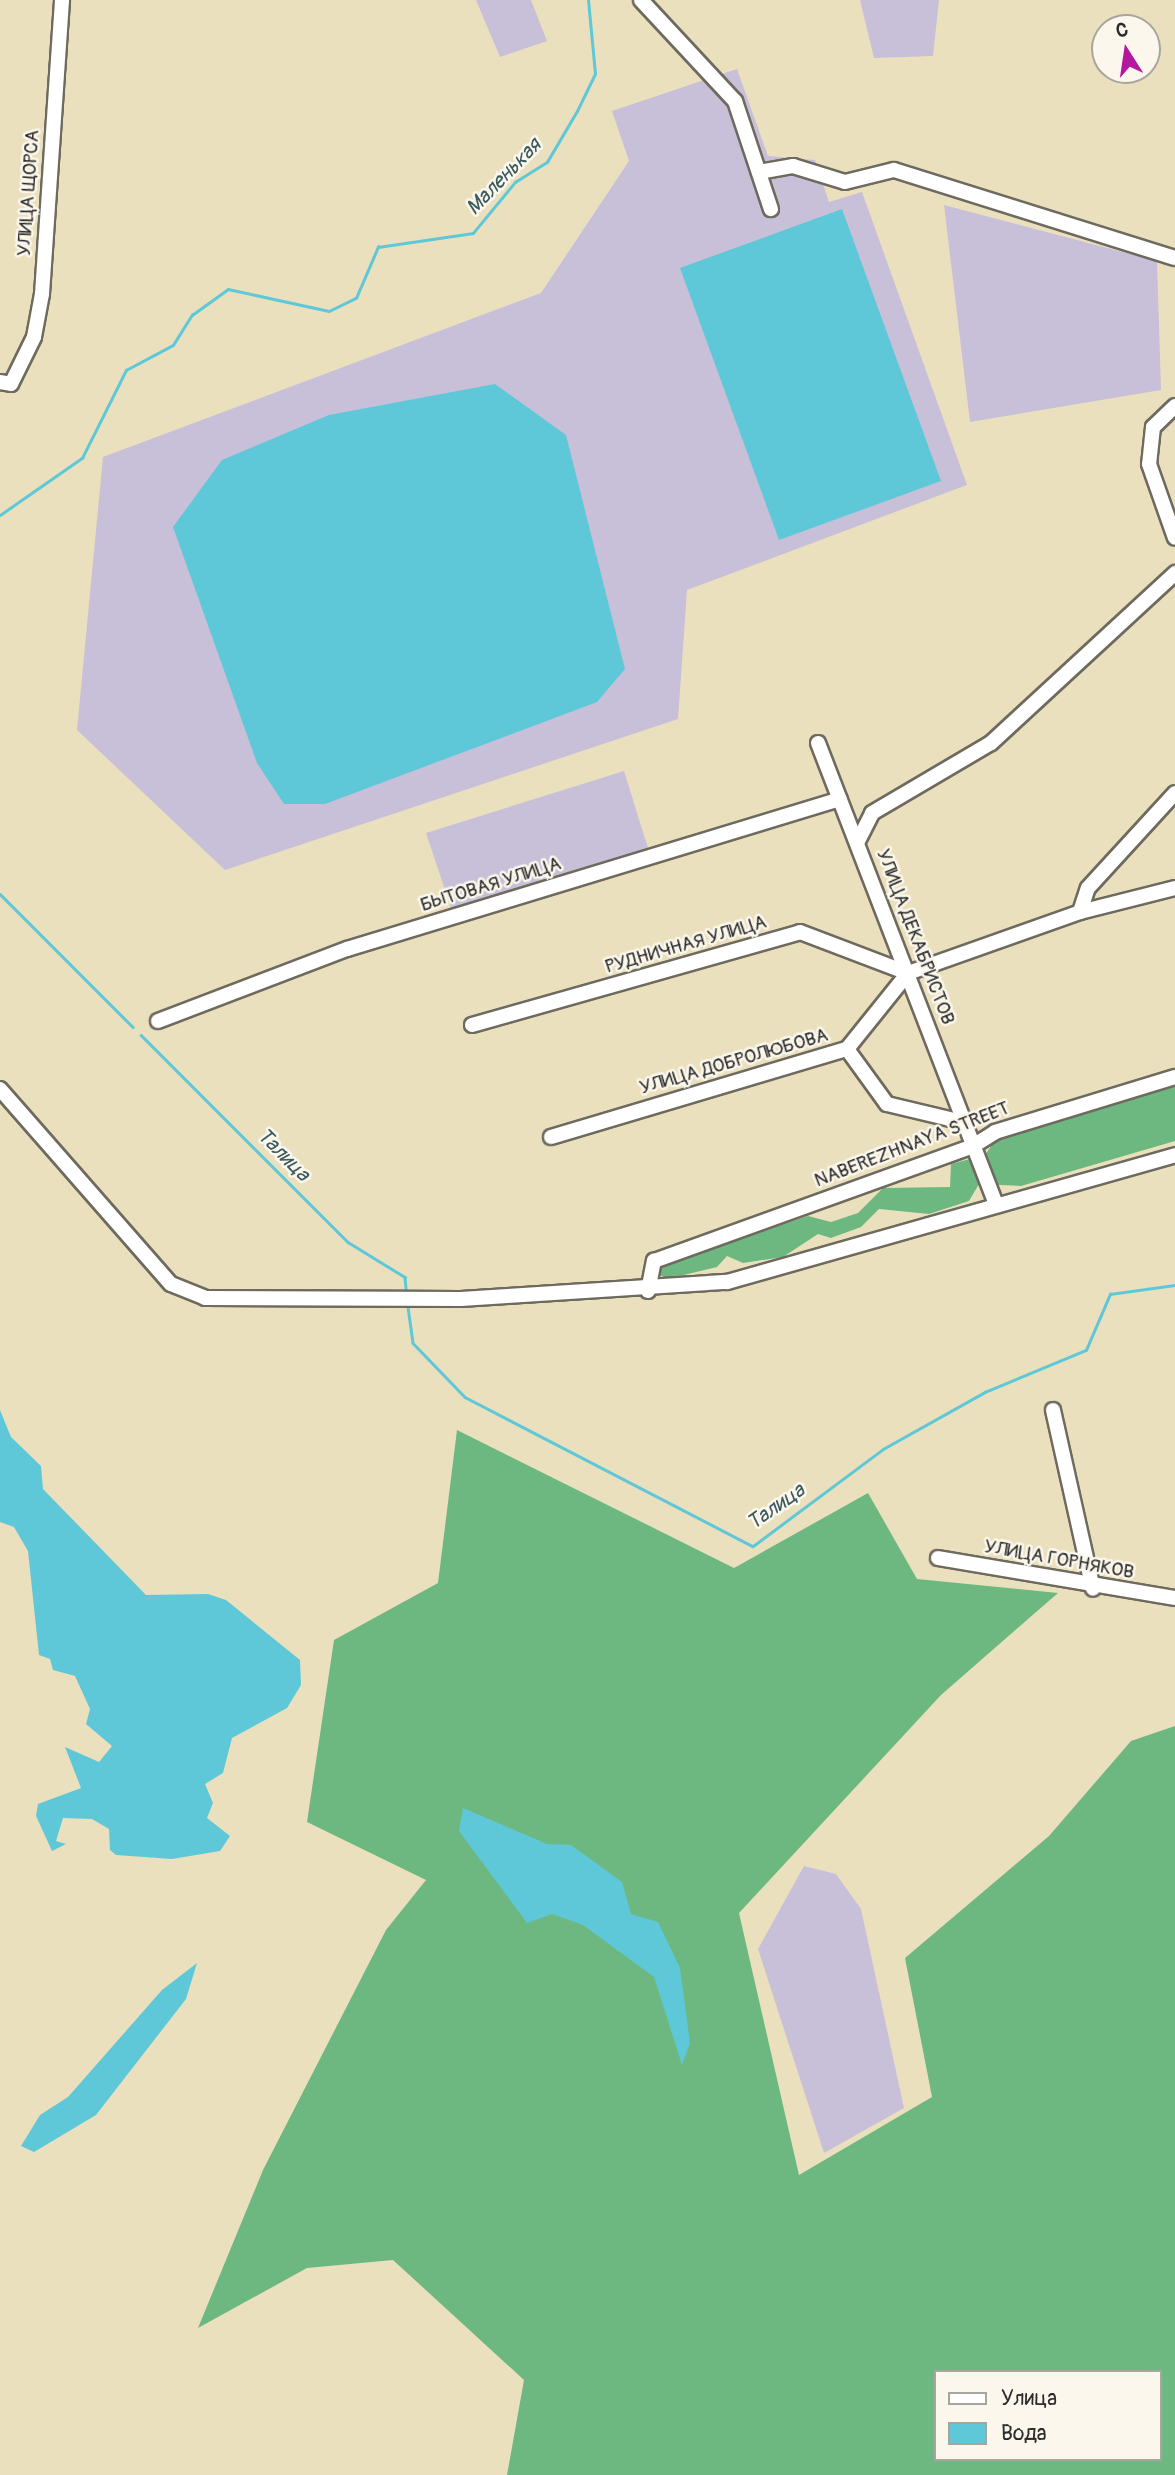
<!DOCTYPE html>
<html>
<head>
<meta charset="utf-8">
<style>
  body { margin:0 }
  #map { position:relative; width:1175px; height:2475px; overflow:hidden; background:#ebe0be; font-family:Pangolin,sans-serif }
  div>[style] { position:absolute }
  .industrial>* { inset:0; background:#c8bfd8 }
  .forest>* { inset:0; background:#6cb880 }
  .water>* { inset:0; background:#5ec8d8 }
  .stream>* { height:2.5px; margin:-1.25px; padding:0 1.25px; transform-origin:1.25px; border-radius:1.25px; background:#5ec8d8 }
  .roads { filter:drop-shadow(2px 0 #6e6a5e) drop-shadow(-2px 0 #6e6a5e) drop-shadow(0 2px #6e6a5e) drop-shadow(0 -2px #6e6a5e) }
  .minor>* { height:14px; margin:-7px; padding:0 7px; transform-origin:7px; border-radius:7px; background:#fff }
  span { translate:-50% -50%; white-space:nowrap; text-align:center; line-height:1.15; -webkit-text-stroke:5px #fbf7ec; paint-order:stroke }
  .street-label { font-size:19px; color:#2b2b2b }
  .water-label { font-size:21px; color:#3a5a5f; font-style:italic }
  .legend { position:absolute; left:934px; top:2370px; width:228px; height:91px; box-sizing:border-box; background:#fbf7ec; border:2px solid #a8a59f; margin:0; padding:9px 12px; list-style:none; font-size:21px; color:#2b2b2b }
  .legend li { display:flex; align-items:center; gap:14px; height:35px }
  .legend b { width:35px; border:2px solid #a8a59f }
  .north { position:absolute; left:1091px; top:14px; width:70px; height:70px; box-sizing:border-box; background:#fbf7ec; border:2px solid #a8a59f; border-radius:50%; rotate:348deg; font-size:19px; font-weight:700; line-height:28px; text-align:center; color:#2b2b2b }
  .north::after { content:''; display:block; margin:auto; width:24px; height:32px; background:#b5179e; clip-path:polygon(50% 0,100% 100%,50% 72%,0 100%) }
</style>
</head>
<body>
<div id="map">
  <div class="industrial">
    <div style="clip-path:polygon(476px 0,531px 0,547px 41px,500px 57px)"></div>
    <div style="clip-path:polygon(860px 0,939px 0,933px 56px,874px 58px)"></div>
    <div style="clip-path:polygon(737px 69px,768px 156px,815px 160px,829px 202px,862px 192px,967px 485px,687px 590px,678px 719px,225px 870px,77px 730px,103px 457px,541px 293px,629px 161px,612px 111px)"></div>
    <div style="clip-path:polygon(944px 205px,1157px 261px,1161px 390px,970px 422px)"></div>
    <div style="clip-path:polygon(624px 771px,648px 848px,451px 908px,426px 833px)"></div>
    <div style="clip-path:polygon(804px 1866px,836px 1874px,861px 1909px,904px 2108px,824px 2153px,758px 1949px)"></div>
  </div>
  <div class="forest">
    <div style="clip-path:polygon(1175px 1083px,1175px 1141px,1021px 1186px,979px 1184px,969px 1201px,929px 1214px,879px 1209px,861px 1227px,831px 1238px,818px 1234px,783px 1257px,743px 1263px,727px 1256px,717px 1267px,667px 1279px,658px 1274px,663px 1265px,808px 1216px,831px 1222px,858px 1213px,883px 1188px,950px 1187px,951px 1164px,985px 1155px,996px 1139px)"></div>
    <div style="clip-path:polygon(evenodd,457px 1430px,734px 1568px,868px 1493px,917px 1579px,1058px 1593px,941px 1695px,739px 1913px,799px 2175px,932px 2097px,905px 1958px,1049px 1836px,1131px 1741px,1175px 1726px,1175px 2475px,507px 2475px,524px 2380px,393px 2260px,307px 2268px,198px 2328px,263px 2170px,386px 1930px,426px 1880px,307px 1822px,334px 1640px,438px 1583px,457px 1430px,935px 2372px,1159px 2372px,1159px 2459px,935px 2459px,935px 2372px)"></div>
  </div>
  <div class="water">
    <div style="clip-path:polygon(842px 209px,941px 481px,779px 540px,680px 268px)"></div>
    <div style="clip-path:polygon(495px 384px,566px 435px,625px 669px,597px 702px,325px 804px,284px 804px,257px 763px,173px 527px,222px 460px,329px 415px)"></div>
    <div style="clip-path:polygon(0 1410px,11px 1437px,41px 1466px,43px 1489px,146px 1595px,208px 1594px,226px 1600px,300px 1660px,301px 1685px,287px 1708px,232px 1738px,223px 1773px,205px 1784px,213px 1803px,207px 1818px,230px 1836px,220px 1851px,172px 1859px,116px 1855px,110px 1850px,109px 1829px,92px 1819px,63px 1818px,56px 1841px,66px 1844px,52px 1851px,36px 1816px,38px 1804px,81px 1788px,65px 1747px,99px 1762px,112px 1746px,86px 1724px,90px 1709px,75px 1676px,53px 1670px,50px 1659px,39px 1655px,28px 1551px,14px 1527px,0 1522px)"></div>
    <div style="clip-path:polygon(463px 1808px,547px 1844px,571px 1845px,622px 1882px,631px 1914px,658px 1922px,680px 1968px,690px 2043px,682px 2065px,654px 1977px,583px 1925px,552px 1914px,527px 1923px,459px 1831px)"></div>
    <div style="clip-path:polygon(197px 1963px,186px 1999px,96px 2115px,34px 2152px,21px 2146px,40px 2115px,68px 2097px,162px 1990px)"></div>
  </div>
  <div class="stream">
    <div style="left:0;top:515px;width:100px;rotate:-34.8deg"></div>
    <div style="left:82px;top:458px;width:98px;rotate:-63.4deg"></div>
    <div style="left:126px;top:370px;width:53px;rotate:-28deg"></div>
    <div style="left:173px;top:345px;width:36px;rotate:-58deg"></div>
    <div style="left:192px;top:315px;width:44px;rotate:-35.8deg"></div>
    <div style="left:228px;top:289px;width:103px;rotate:12.3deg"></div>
    <div style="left:329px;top:311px;width:30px;rotate:-26deg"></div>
    <div style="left:356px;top:298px;width:56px;rotate:-66.7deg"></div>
    <div style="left:378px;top:247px;width:96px;rotate:-8.4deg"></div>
    <div style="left:473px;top:233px;width:66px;rotate:-50.5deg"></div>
    <div style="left:515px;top:182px;width:38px;rotate:-32deg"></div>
    <div style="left:547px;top:162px;width:59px;rotate:-59.5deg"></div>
    <div style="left:577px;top:111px;width:41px;rotate:-64.1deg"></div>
    <div style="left:595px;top:74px;width:74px;rotate:-95.4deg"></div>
    <div style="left:0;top:894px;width:188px;rotate:45deg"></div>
    <div style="left:141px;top:1035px;width:293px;rotate:45deg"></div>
    <div style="left:348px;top:1242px;width:67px;rotate:31.6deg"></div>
    <div style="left:405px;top:1277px;width:12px;rotate:85deg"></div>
    <div style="left:408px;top:1307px;width:36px;rotate:82deg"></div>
    <div style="left:413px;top:1343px;width:75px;rotate:46.1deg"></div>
    <div style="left:465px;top:1397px;width:324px;rotate:27.4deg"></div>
    <div style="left:753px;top:1546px;width:162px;rotate:-36.7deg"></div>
    <div style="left:883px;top:1449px;width:117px;rotate:-29.2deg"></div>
    <div style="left:985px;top:1392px;width:109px;rotate:-22.6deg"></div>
    <div style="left:1086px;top:1350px;width:61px;rotate:-66.8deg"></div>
    <div style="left:1110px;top:1294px;width:66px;rotate:-7.9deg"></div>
  </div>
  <div class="roads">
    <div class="minor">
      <div style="left:641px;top:0;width:138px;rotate:47.1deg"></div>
      <div style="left:735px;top:101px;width:114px;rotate:71.6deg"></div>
      <div style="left:759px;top:172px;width:35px;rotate:-10deg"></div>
      <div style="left:793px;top:166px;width:54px;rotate:17.1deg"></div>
      <div style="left:845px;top:182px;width:50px;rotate:-13.8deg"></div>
      <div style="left:894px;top:170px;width:294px;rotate:17.4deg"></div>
      <div style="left:0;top:382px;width:11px;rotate:10deg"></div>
      <div style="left:11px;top:384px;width:52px;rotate:-63.9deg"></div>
      <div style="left:34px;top:337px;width:44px;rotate:-79.5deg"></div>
      <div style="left:42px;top:294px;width:295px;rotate:-86.1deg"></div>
      <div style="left:1175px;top:406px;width:30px;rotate:136deg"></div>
      <div style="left:1153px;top:427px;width:37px;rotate:96deg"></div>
      <div style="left:1149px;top:464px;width:78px;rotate:70.6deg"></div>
      <div style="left:818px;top:743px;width:495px;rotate:68.9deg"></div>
      <div style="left:858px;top:841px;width:31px;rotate:-63deg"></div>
      <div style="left:872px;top:813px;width:138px;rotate:-30.5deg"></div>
      <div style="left:991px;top:743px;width:251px;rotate:-42.7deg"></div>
      <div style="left:1080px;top:912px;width:25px;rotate:-72deg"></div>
      <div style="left:1088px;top:888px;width:129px;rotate:-47.5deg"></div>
      <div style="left:158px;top:1021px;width:202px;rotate:-20.9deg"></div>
      <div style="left:347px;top:949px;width:515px;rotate:-16.92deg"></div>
      <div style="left:472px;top:1025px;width:341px;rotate:-15.8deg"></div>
      <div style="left:800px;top:932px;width:116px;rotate:20.8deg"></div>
      <div style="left:847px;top:1049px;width:68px;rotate:54deg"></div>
      <div style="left:887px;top:1104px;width:82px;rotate:13.4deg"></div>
      <div style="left:0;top:1089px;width:259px;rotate:48.8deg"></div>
      <div style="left:171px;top:1284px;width:37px;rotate:22deg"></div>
      <div style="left:205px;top:1298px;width:256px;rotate:0.2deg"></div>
      <div style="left:461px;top:1299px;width:267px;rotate:-3.7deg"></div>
      <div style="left:727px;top:1282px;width:466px;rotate:-15.8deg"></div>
      <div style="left:551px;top:1137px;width:309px;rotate:-16.6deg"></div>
      <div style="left:847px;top:1049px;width:97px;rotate:-51.2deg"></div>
      <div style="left:908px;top:973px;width:182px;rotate:-19.5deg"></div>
      <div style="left:1080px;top:912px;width:98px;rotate:-14.2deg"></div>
      <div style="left:648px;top:1291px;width:31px;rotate:-79deg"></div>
      <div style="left:654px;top:1261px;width:339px;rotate:-19.8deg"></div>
      <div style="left:973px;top:1146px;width:26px;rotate:-32deg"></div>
      <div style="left:995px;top:1132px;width:188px;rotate:-17deg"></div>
      <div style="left:1053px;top:1410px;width:183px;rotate:77.4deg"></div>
      <div style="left:938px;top:1558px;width:240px;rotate:9.6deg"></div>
    </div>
  </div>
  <div class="street-label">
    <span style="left:29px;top:193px;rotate:-86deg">УЛИЦА ЩОРСА</span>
    <span style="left:491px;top:885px;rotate:-17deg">БЫТОВАЯ УЛИЦА</span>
    <span style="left:915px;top:937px;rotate:69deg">УЛИЦА ДЕКАБРИСТОВ</span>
    <span style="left:686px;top:945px;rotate:-16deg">РУДНИЧНАЯ УЛИЦА</span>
    <span style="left:734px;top:1062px;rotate:-16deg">УЛИЦА ДОБРОЛЮБОВА</span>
    <span style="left:912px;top:1145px;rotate:-21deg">NABEREZHNAYA STREET</span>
    <span style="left:1059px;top:1560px;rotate:10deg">УЛИЦА ГОРНЯКОВ</span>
  </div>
  <div class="water-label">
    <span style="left:504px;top:177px;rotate:-46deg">Маленькая</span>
    <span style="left:283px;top:1155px;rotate:45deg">Талица</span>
    <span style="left:776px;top:1507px;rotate:-35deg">Талица</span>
  </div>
  <ul class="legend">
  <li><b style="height:9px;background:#fff"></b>Улица</li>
  <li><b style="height:19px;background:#5ec8d8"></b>Вода</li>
  </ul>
  <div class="north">С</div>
</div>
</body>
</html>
